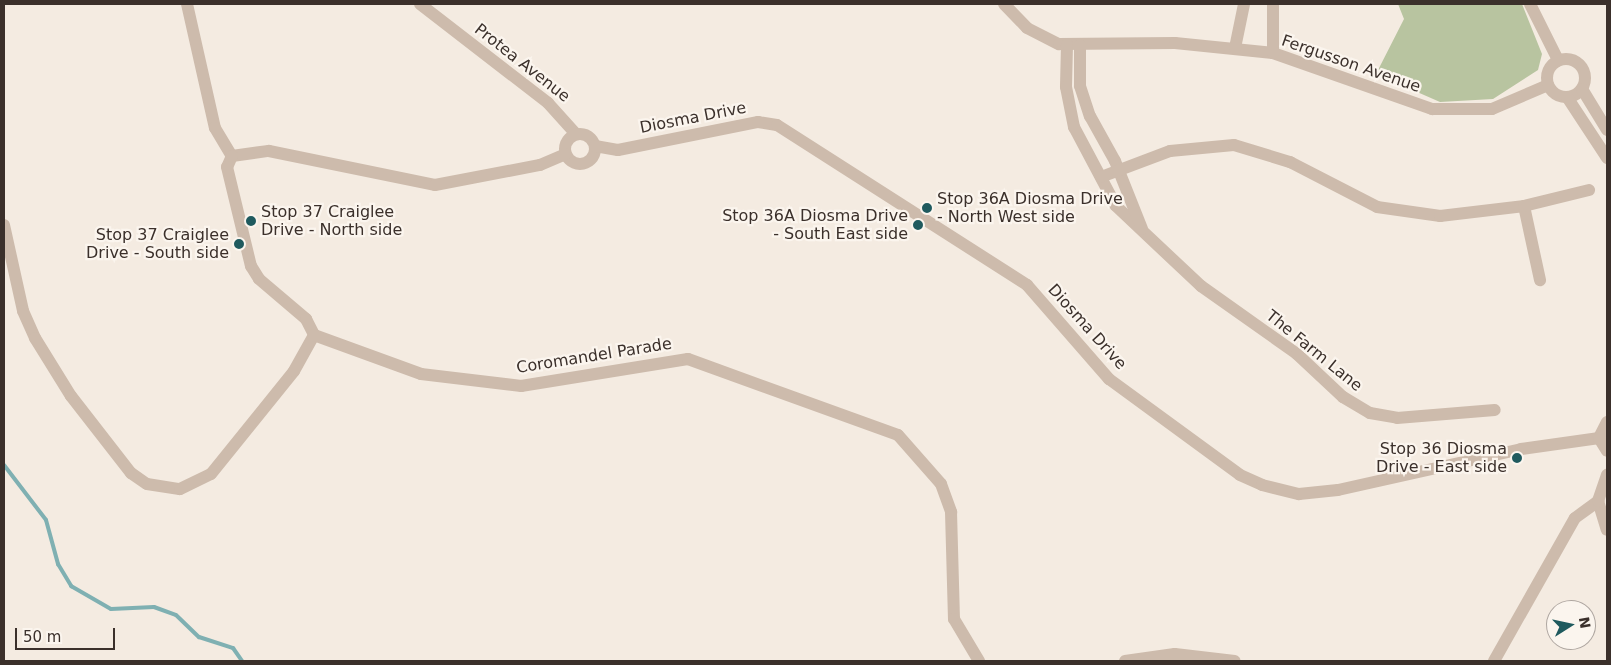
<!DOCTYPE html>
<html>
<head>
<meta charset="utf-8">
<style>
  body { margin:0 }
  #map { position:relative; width:1611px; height:665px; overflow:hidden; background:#f4ebe1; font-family:"DejaVu Sans",sans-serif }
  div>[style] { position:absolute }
  .green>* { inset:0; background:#b8c4a0 }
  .stream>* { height:4px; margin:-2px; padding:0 2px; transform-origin:2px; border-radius:2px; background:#7fb0b2 }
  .street>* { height:12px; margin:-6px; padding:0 6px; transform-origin:6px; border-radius:6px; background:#cdbbac }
  .street>.ring { margin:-6px; padding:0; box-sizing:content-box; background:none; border:12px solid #cdbbac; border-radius:50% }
  .dots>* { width:14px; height:14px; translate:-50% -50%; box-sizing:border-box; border:2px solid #fbf5ee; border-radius:50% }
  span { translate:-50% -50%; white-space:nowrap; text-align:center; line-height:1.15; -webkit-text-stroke:4.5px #fbf5ee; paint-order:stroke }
  .street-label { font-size:16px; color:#3b302b }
  .poi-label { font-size:16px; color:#3b302b }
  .left { translate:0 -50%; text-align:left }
  .right { translate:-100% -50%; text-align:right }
  .frame { position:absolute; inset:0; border:5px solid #3b302b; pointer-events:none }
  .north { position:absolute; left:1546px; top:600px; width:50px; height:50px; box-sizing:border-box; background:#fbf5ee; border:1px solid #aea6a0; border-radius:50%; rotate:80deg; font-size:14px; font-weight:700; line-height:20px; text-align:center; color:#3b302b }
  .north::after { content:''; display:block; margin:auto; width:18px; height:22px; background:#1f5a5e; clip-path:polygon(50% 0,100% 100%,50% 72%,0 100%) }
  .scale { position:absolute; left:15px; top:628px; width:100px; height:22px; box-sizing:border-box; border:2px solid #3b302b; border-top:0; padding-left:6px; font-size:15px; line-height:18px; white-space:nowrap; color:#3b302b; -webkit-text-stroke:4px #fbf5ee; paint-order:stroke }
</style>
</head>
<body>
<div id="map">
  <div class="green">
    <div style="clip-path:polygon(1398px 4px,1522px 4px,1542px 54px,1538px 70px,1493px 99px,1440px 102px,1376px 74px,1404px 19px)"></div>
  </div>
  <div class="stream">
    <div style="left:4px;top:465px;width:69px;rotate:52.6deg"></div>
    <div style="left:46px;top:520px;width:46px;rotate:74.7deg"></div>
    <div style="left:58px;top:564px;width:26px;rotate:59deg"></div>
    <div style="left:71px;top:586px;width:46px;rotate:29.9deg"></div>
    <div style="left:111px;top:609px;width:43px;rotate:-2.7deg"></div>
    <div style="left:154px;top:607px;width:23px;rotate:20deg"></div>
    <div style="left:176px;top:615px;width:32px;rotate:44deg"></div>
    <div style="left:199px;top:637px;width:36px;rotate:18deg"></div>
    <div style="left:233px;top:648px;width:16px;rotate:55deg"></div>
  </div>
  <div class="street">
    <div style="left:187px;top:4px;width:127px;rotate:77.3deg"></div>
    <div style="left:215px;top:128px;width:33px;rotate:59deg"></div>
    <div style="left:420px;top:4px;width:162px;rotate:37.7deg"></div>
    <div style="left:548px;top:103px;width:42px;rotate:47.9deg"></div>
    <div style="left:1004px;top:4px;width:33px;rotate:46deg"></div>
    <div style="left:1027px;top:28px;width:36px;rotate:27deg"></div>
    <div style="left:1059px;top:44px;width:116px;rotate:-0.5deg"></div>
    <div style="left:1175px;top:43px;width:99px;rotate:5.8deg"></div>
    <div style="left:1273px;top:53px;width:169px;rotate:19.4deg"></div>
    <div style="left:1432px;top:109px;width:60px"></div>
    <div style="left:1492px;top:109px;width:61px;rotate:-23.2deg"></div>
    <div style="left:1530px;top:4px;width:63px;rotate:63.4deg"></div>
    <div style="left:1067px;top:45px;width:42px;rotate:91.4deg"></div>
    <div style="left:1066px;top:87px;width:41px;rotate:78.7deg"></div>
    <div style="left:1074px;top:127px;width:89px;rotate:62deg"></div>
    <div style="left:1116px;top:206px;width:117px;rotate:43.3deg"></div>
    <div style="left:1201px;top:286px;width:118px;rotate:35.3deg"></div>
    <div style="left:1297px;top:354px;width:63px;rotate:43.1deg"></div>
    <div style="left:1343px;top:397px;width:31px;rotate:31deg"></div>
    <div style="left:1370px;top:413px;width:27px;rotate:10deg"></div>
    <div style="left:1397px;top:418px;width:98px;rotate:-4.7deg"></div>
    <div style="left:1080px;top:45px;width:41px;rotate:90deg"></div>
    <div style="left:1080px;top:86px;width:32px;rotate:72deg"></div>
    <div style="left:1090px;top:116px;width:51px;rotate:60.9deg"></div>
    <div style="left:1115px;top:161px;width:73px;rotate:68.3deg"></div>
    <div style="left:1235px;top:48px;width:45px;rotate:-78.4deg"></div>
    <div style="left:1273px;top:53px;width:49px;rotate:-90deg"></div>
    <div class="ring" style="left:1547px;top:59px;width:26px;height:26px"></div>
    <div style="left:1582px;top:89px;width:48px;rotate:58.6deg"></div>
    <div style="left:1567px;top:97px;width:73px;rotate:56.7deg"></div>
    <div class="ring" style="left:565px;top:134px;width:18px;height:18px"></div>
    <div style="left:595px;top:146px;width:23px;rotate:10deg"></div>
    <div style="left:618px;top:150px;width:143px;rotate:-11.3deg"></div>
    <div style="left:758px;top:122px;width:19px;rotate:9deg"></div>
    <div style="left:777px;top:125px;width:297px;rotate:32.6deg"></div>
    <div style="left:1027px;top:285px;width:125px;rotate:48.9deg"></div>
    <div style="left:1109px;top:379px;width:162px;rotate:36.2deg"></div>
    <div style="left:1240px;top:475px;width:24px;rotate:24deg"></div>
    <div style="left:1262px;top:485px;width:38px;rotate:14deg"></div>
    <div style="left:1299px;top:494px;width:39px;rotate:-6deg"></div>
    <div style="left:1338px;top:490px;width:188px;rotate:-12.6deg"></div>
    <div style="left:1521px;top:449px;width:79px;rotate:-8deg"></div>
    <div style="left:232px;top:156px;width:37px;rotate:-8deg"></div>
    <div style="left:269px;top:151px;width:169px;rotate:11.6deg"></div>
    <div style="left:435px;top:185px;width:107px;rotate:-10.8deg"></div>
    <div style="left:540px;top:165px;width:28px;rotate:-23deg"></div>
    <div style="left:232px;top:156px;width:12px;rotate:114deg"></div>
    <div style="left:227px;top:167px;width:102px;rotate:76.4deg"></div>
    <div style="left:251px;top:266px;width:15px;rotate:58deg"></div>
    <div style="left:259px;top:279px;width:62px;rotate:40.4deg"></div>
    <div style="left:306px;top:319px;width:18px;rotate:63deg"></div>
    <div style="left:1101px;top:177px;width:74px;rotate:-20.6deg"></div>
    <div style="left:1170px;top:151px;width:64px;rotate:-5.4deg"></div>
    <div style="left:1234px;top:145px;width:59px;rotate:16.9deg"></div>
    <div style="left:1290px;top:162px;width:98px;rotate:27.3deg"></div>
    <div style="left:1377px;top:207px;width:64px;rotate:8.1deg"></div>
    <div style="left:1440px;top:216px;width:85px;rotate:-6.8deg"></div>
    <div style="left:1524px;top:206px;width:76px;rotate:77.8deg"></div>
    <div style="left:1524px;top:206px;width:67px;rotate:-13.8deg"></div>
    <div style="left:4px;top:225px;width:88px;rotate:77.5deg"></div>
    <div style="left:23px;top:311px;width:30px;rotate:66deg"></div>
    <div style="left:35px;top:338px;width:68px;rotate:58.2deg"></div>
    <div style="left:71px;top:396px;width:98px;rotate:52.1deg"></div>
    <div style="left:131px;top:473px;width:19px;rotate:35deg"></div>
    <div style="left:147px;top:484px;width:33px;rotate:9deg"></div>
    <div style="left:180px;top:489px;width:34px;rotate:-26deg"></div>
    <div style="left:211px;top:474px;width:132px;rotate:-51.1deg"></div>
    <div style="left:294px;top:371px;width:41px;rotate:-60.9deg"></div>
    <div style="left:314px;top:335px;width:114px;rotate:20deg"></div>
    <div style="left:421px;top:374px;width:101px;rotate:6.8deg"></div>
    <div style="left:521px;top:386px;width:169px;rotate:-9.2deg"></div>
    <div style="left:688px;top:359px;width:223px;rotate:19.9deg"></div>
    <div style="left:898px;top:435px;width:65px;rotate:48.7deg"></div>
    <div style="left:941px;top:484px;width:30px;rotate:70deg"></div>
    <div style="left:951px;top:512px;width:107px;rotate:88.4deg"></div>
    <div style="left:954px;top:619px;width:49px;rotate:59.2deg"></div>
    <div style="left:1607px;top:422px;width:18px;rotate:117deg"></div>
    <div style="left:1599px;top:438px;width:15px;rotate:58deg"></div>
    <div style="left:1598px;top:501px;width:30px;rotate:73deg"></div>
    <div style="left:1125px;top:661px;width:50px;rotate:-8deg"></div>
    <div style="left:1175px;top:654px;width:60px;rotate:6.7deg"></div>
    <div style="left:1494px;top:661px;width:164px;rotate:-60.5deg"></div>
    <div style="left:1575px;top:518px;width:29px;rotate:-36deg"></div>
    <div style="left:1598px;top:501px;width:28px;rotate:-71deg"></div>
  </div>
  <div class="dots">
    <div style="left:927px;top:208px;background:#1f5a5e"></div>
    <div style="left:251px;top:221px;background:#1f5a5e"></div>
    <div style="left:918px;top:225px;background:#1f5a5e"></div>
    <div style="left:239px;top:244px;background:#1f5a5e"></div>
    <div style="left:1517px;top:458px;background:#1f5a5e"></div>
  </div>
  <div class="street-label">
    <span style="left:522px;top:63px;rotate:38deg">Protea Avenue</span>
    <span style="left:1351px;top:64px;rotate:19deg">Fergusson Avenue</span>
    <span style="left:693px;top:118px;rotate:-11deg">Diosma Drive</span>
    <span style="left:1087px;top:327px;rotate:48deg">Diosma Drive</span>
    <span style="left:1314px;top:351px;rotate:39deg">The Farm Lane</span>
    <span style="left:594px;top:356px;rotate:-9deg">Coromandel Parade</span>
  </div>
  <div class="poi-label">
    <span class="left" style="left:937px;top:208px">Stop 36A Diosma Drive<br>- North West side</span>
    <span class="left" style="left:261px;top:221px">Stop 37 Craiglee<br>Drive - North side</span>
    <span class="right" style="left:908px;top:225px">Stop 36A Diosma Drive<br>- South East side</span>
    <span class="right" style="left:229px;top:244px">Stop 37 Craiglee<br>Drive - South side</span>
    <span class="right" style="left:1507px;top:458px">Stop 36 Diosma<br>Drive - East side</span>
  </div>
  <div class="frame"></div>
  <div class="north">N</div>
  <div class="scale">50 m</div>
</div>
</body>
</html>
